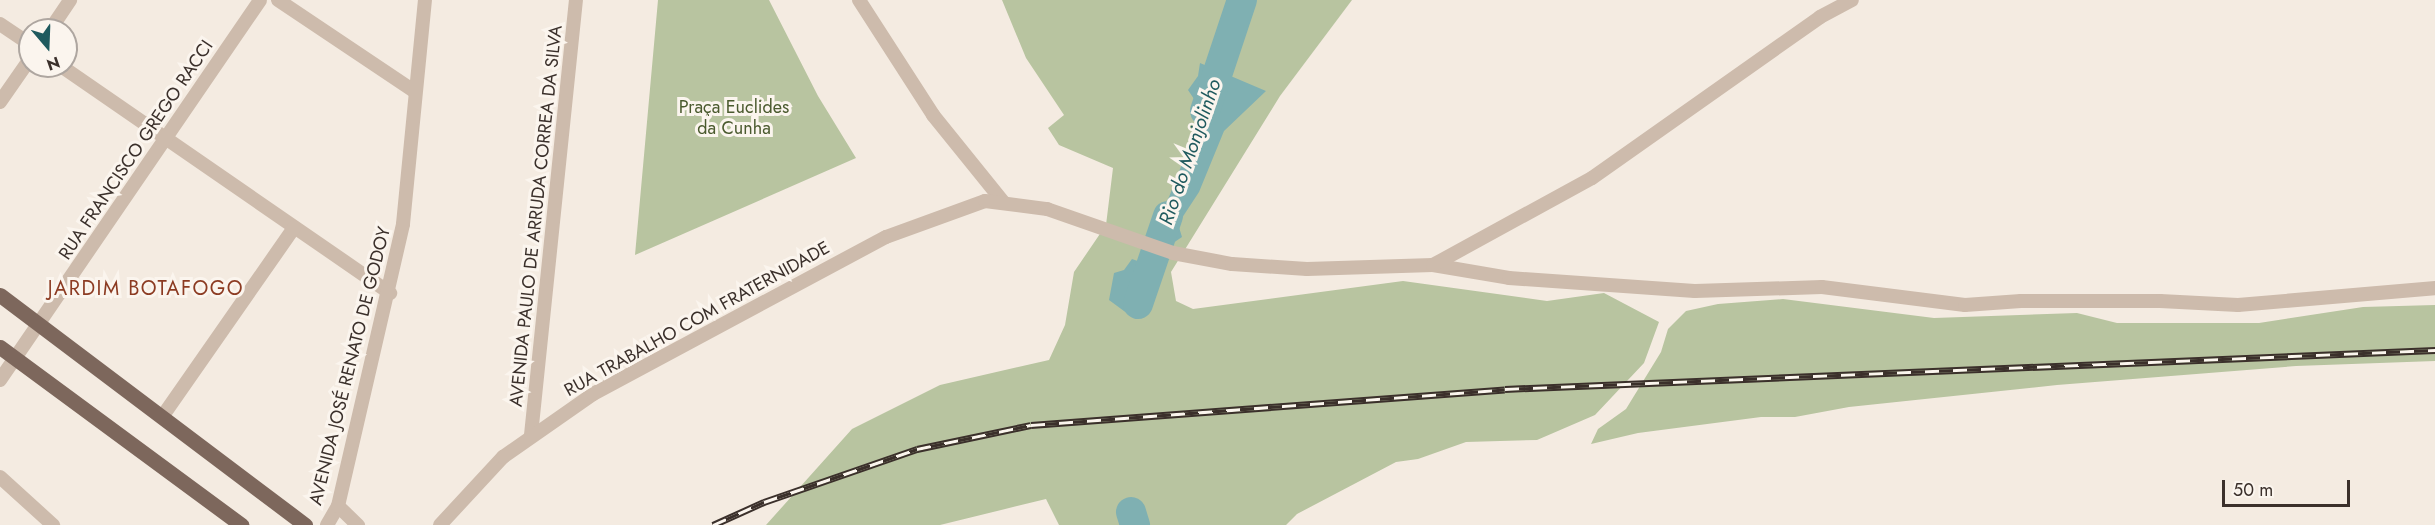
<!DOCTYPE html>
<html>
<head>
<meta charset="utf-8">
<style>
  body { margin:0 }
  #map { position:relative; width:2435px; height:525px; overflow:hidden; background:#f4ebe1; font-family:Jost,sans-serif }
  div>[style] { position:absolute }
  .green>* { inset:0; background:#b8c4a0 }
  .water>* { inset:0; background:#7fb0b2 }
  .river>* { height:30px; margin:-15px; padding:0 15px; transform-origin:15px; border-radius:15px; background:#7fb0b2 }
  .street>* { height:14px; margin:-7px; padding:0 7px; transform-origin:7px; border-radius:7px; background:#cdbbac }
  .primary>* { height:15px; margin:-7.5px; padding:0 7.5px; transform-origin:7.5px; border-radius:7.5px; background:#7d675c }
  .rail>* { height:7px; margin-top:-3.5px; transform-origin:0; background:repeating-linear-gradient(90deg,#fbf5ee 0 14px,#3b302b 0 28px); box-sizing:border-box; border-block:2px solid #3b302b }
  span { translate:-50% -50%; white-space:nowrap; text-align:center; line-height:1.15; -webkit-text-stroke:6px #fbf5ee; paint-order:stroke }
  .park-label { font-size:18px; color:#4a5a2e }
  .street-label { font-size:18px; color:#3b302b }
  .water-label { font-size:20px; color:#1f5a5e; font-style:italic }
  .neighbourhood-label { font-size:20px; color:#8c3b22; letter-spacing:1.5px }
  .north { position:absolute; left:18px; top:18px; width:60px; height:60px; box-sizing:border-box; background:#fbf5ee; border:2px solid #aea6a0; border-radius:50%; rotate:161deg; font-size:16px; font-weight:700; line-height:24px; text-align:center; color:#3b302b }
  .north::after { content:''; display:block; margin:auto; width:21px; height:27px; background:#1f5a5e; clip-path:polygon(50% 0,100% 100%,50% 72%,0 100%) }
  .scale { position:absolute; left:2222px; top:480px; width:128px; height:27px; box-sizing:border-box; border:3px solid #3b302b; border-top:0; padding-left:8px; font-size:18px; line-height:21px; white-space:nowrap; color:#3b302b; -webkit-text-stroke:4px #fbf5ee; paint-order:stroke }
</style>
</head>
<body>
<div id="map">
  <div class="green">
    <div style="clip-path:polygon(658px 0,769px 0,818px 96px,856px 158px,635px 255px)"></div>
    <div style="clip-path:polygon(1002px 0,1352px 0,1280px 96px,1171px 272px,1176px 301px,1193px 309px,1403px 281px,1547px 301px,1604px 293px,1659px 322px,1644px 363px,1595px 415px,1537px 440px,1466px 442px,1418px 459px,1396px 462px,1297px 514px,1286px 525px,1059px 525px,1046px 499px,940px 525px,766px 525px,852px 429px,940px 385px,1049px 360px,1065px 325px,1074px 272px,1106px 225px,1113px 168px,1059px 145px,1048px 128px,1064px 115px,1026px 58px)"></div>
    <div style="clip-path:polygon(1783px 299px,1934px 318px,2077px 313px,2117px 323px,2259px 323px,2363px 307px,2435px 305px,2435px 361px,2296px 366px,2057px 385px,1849px 407px,1795px 417px,1761px 417px,1638px 433px,1591px 444px,1598px 429px,1626px 409px,1661px 352px,1668px 329px,1686px 311px,1718px 304px)"></div>
  </div>
  <div class="water">
    <div style="clip-path:polygon(1200px 63px,1266px 91px,1224px 131px,1199px 192px,1178px 224px,1182px 237px,1167px 247px,1151px 243px,1153px 223px,1169px 197px,1197px 126px,1195px 113px,1191px 111px,1194px 99px,1188px 90px,1198px 76px)"></div>
    <div style="clip-path:polygon(1132px 259px,1146px 264px,1142px 279px,1147px 293px,1143px 311px,1128px 314px,1109px 300px,1114px 273px,1124px 270px)"></div>
  </div>
  <div class="river">
    <div style="left:1205px;top:111px;width:117px;rotate:-71.6deg"></div>
    <div style="left:1138px;top:304px;width:93px;rotate:-71.2deg"></div>
    <div style="left:1131px;top:512px;width:14px;rotate:73deg"></div>
  </div>
  <div class="street">
    <div style="left:278px;top:0;width:164px;rotate:33.8deg"></div>
    <div style="left:859px;top:0;width:137px;rotate:57.2deg"></div>
    <div style="left:933px;top:115px;width:113px;rotate:51.1deg"></div>
    <div style="left:0;top:24px;width:36px;rotate:34deg"></div>
    <div style="left:50px;top:30px;width:36px;rotate:-56deg"></div>
    <div style="left:61px;top:66px;width:400px;rotate:34.6deg"></div>
    <div style="left:0;top:102px;width:52px;rotate:-55.1deg"></div>
    <div style="left:1433px;top:265px;width:77px;rotate:9.7deg"></div>
    <div style="left:1509px;top:278px;width:186px;rotate:4deg"></div>
    <div style="left:1695px;top:291px;width:127px;rotate:-1.8deg"></div>
    <div style="left:1822px;top:287px;width:144px;rotate:7.2deg"></div>
    <div style="left:1965px;top:305px;width:56px;rotate:-4.1deg"></div>
    <div style="left:2021px;top:301px;width:139px"></div>
    <div style="left:2160px;top:301px;width:78px;rotate:2.9deg"></div>
    <div style="left:2238px;top:305px;width:198px;rotate:-4.9deg"></div>
    <div style="left:0;top:380px;width:460px;rotate:-55.6deg"></div>
    <div style="left:162px;top:417px;width:231px;rotate:-55.1deg"></div>
    <div style="left:531px;top:435px;width:437px;rotate:-84.1deg"></div>
    <div style="left:0;top:477px;width:72px;rotate:42.2deg"></div>
    <div style="left:338px;top:506px;width:28px;rotate:44deg"></div>
    <div style="left:327px;top:525px;width:22px;rotate:-60deg"></div>
    <div style="left:338px;top:506px;width:289px;rotate:-77deg"></div>
    <div style="left:403px;top:224px;width:225px;rotate:-84.4deg"></div>
    <div style="left:440px;top:525px;width:93px;rotate:-47.2deg"></div>
    <div style="left:503px;top:457px;width:110px;rotate:-35deg"></div>
    <div style="left:593px;top:394px;width:332px;rotate:-28.2deg"></div>
    <div style="left:886px;top:237px;width:105px;rotate:-20deg"></div>
    <div style="left:985px;top:201px;width:63px;rotate:7.4deg"></div>
    <div style="left:1047px;top:209px;width:133px;rotate:19.2deg"></div>
    <div style="left:1173px;top:253px;width:60px;rotate:10.6deg"></div>
    <div style="left:1232px;top:264px;width:75px;rotate:3.8deg"></div>
    <div style="left:1307px;top:269px;width:126px;rotate:-1.8deg"></div>
    <div style="left:1433px;top:265px;width:181px;rotate:-28.7deg"></div>
    <div style="left:1592px;top:178px;width:279px;rotate:-35.2deg"></div>
    <div style="left:1820px;top:17px;width:36px;rotate:-28deg"></div>
  </div>
  <div class="primary">
    <div style="left:0;top:295px;width:382px;rotate:37deg"></div>
    <div style="left:0;top:347px;width:300px;rotate:36.4deg"></div>
  </div>
  <div class="rail">
    <div style="left:713px;top:525px;width:56px;rotate:-24.3deg"></div>
    <div style="left:764px;top:502px;width:162px;rotate:-19.1deg"></div>
    <div style="left:917px;top:449px;width:116px;rotate:-11.9deg"></div>
    <div style="left:1031px;top:425px;width:475px;rotate:-4.3deg"></div>
    <div style="left:1505px;top:389px;width:931px;rotate:-2.4deg"></div>
  </div>
  <div class="park-label">
    <span style="left:734px;top:118px">Praça Euclides<br>da Cunha</span>
  </div>
  <div class="street-label">
    <span style="left:136px;top:150px;rotate:-56deg">RUA FRANCISCO GREGO RACCI</span>
    <span style="left:536px;top:216px;rotate:-84deg">AVENIDA PAULO DE ARRUDA CORREA DA SILVA</span>
    <span style="left:697px;top:319px;rotate:-29deg">RUA TRABALHO COM FRATERNIDADE</span>
    <span style="left:350px;top:366px;rotate:-76deg">AVENIDA JOSÉ RENATO DE GODOY</span>
  </div>
  <div class="water-label">
    <span style="left:1190px;top:152px;rotate:-71deg">Rio do Monjolinho</span>
  </div>
  <div class="neighbourhood-label">
    <span style="left:146px;top:288px">JARDIM BOTAFOGO</span>
  </div>
  <div class="north">N</div>
  <div class="scale">50 m</div>
</div>
</body>
</html>
